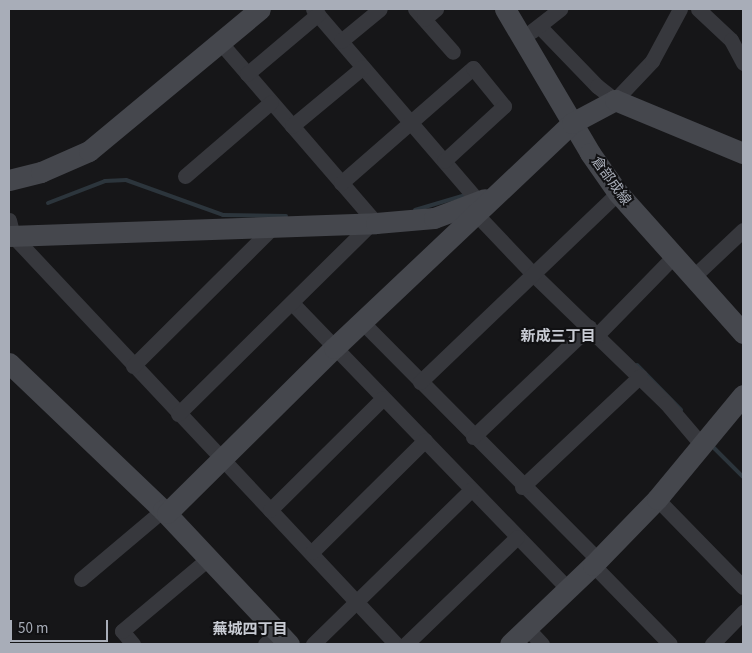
<!DOCTYPE html>
<html>
<head>
<meta charset="utf-8">
<style>
  body { margin:0 }
  #map { position:relative; width:752px; height:653px; overflow:hidden; background:#161618; font-family:"Source Sans 3","Noto Sans JP",sans-serif }
  div>[style] { position:absolute }
  .stream>* { height:4px; margin:-2px; padding:0 2px; transform-origin:2px; border-radius:2px; background:#2c353c }
  .street>* { height:15px; margin:-7.5px; padding:0 7.5px; transform-origin:7.5px; border-radius:7.5px; background:#37383d }
  .secondary>* { height:21px; margin:-10.5px; padding:0 10.5px; transform-origin:10.5px; border-radius:10.5px; background:#45474d }
  span { translate:-50% -50%; white-space:nowrap; text-align:center; line-height:1.15; -webkit-text-stroke:4px #111113; paint-order:stroke }
  .street-label { font-size:14px; color:#a8adb8 }
  .neighbourhood-label { font-size:15px; color:#c9ccd4; font-weight:700 }
  .frame { position:absolute; inset:0; border:10px solid #a8adb8; pointer-events:none }
  .scale { position:absolute; left:10px; top:620px; width:98px; height:22px; box-sizing:border-box; border:2px solid #a8adb8; border-top:0; padding-left:6px; font-size:15px; line-height:18px; white-space:nowrap; color:#a8adb8; -webkit-text-stroke:4px #111113; paint-order:stroke }
</style>
</head>
<body>
<div id="map">
  <div class="stream">
    <div style="left:48px;top:203px;width:61px;rotate:-21.1deg"></div>
    <div style="left:105px;top:181px;width:21px;rotate:-3deg"></div>
    <div style="left:126px;top:180px;width:103px;rotate:19.8deg"></div>
    <div style="left:223px;top:215px;width:63px;rotate:0.9deg"></div>
    <div style="left:415px;top:210px;width:52px;rotate:-16.7deg"></div>
    <div style="left:637px;top:365px;width:63px;rotate:45.6deg"></div>
    <div style="left:713px;top:447px;width:42px;rotate:45deg"></div>
  </div>
  <div class="street">
    <div style="left:313px;top:9px;width:255px;rotate:49.3deg"></div>
    <div style="left:415px;top:9px;width:57px;rotate:48.5deg"></div>
    <div style="left:698px;top:9px;width:45px;rotate:43.2deg"></div>
    <div style="left:731px;top:40px;width:26px;rotate:62deg"></div>
    <div style="left:424px;top:19px;width:16px;rotate:-40deg"></div>
    <div style="left:540px;top:27px;width:82px;rotate:46deg"></div>
    <div style="left:597px;top:86px;width:23px;rotate:38deg"></div>
    <div style="left:615px;top:100px;width:54px;rotate:-46.5deg"></div>
    <div style="left:652px;top:61px;width:59px;rotate:-61.7deg"></div>
    <div style="left:532px;top:31px;width:36px;rotate:-38deg"></div>
    <div style="left:219px;top:41px;width:240px;rotate:49.2deg"></div>
    <div style="left:341px;top:41px;width:50px;rotate:-39.4deg"></div>
    <div style="left:247px;top:74px;width:93px;rotate:-40.2deg"></div>
    <div style="left:292px;top:126px;width:92px;rotate:-39.7deg"></div>
    <div style="left:185px;top:176px;width:113px;rotate:-40.7deg"></div>
    <div style="left:341px;top:183px;width:175px;rotate:-41.1deg"></div>
    <div style="left:473px;top:68px;width:49px;rotate:50.8deg"></div>
    <div style="left:504px;top:106px;width:81px;rotate:137.5deg"></div>
    <div style="left:477px;top:215px;width:83px;rotate:46.5deg"></div>
    <div style="left:534px;top:275px;width:184px;rotate:44.1deg"></div>
    <div style="left:666px;top:403px;width:54px;rotate:49.5deg"></div>
    <div style="left:9px;top:220px;width:16px;rotate:76deg"></div>
    <div style="left:13px;top:236px;width:560px;rotate:46.81deg"></div>
    <div style="left:692px;top:278px;width:70px;rotate:-43.3deg"></div>
    <div style="left:292px;top:303px;width:397px;rotate:46deg"></div>
    <div style="left:362px;top:322px;width:334px;rotate:45.2deg"></div>
    <div style="left:597px;top:335px;width:109px;rotate:-45.7deg"></div>
    <div style="left:133px;top:366px;width:197px;rotate:-44.8deg"></div>
    <div style="left:420px;top:382px;width:274px;rotate:-43.7deg"></div>
    <div style="left:178px;top:414px;width:271px;rotate:-44.6deg"></div>
    <div style="left:473px;top:437px;width:160px;rotate:-43.5deg"></div>
    <div style="left:522px;top:487px;width:162px;rotate:-43.2deg"></div>
    <div style="left:657px;top:499px;width:123px;rotate:45.7deg"></div>
    <div style="left:270px;top:510px;width:159px;rotate:-44.7deg"></div>
    <div style="left:312px;top:552px;width:159px;rotate:-44.7deg"></div>
    <div style="left:593px;top:565px;width:110px;rotate:45.7deg"></div>
    <div style="left:81px;top:579px;width:107px;rotate:-40.1deg"></div>
    <div style="left:527px;top:628px;width:22px;rotate:47deg"></div>
    <div style="left:133px;top:644px;width:17px;rotate:-130deg"></div>
    <div style="left:122px;top:631px;width:114px;rotate:-40deg"></div>
    <div style="left:265px;top:644px;width:17px;rotate:-40deg"></div>
    <div style="left:313px;top:644px;width:221px;rotate:-44.3deg"></div>
    <div style="left:406px;top:644px;width:154px;rotate:-43.9deg"></div>
    <div style="left:712px;top:644px;width:45px;rotate:-45.9deg"></div>
  </div>
  <div class="secondary">
    <div style="left:505px;top:9px;width:167px;rotate:59.4deg"></div>
    <div style="left:590px;top:153px;width:49px;rotate:55deg"></div>
    <div style="left:618px;top:193px;width:188px;rotate:48.2deg"></div>
    <div style="left:9px;top:180px;width:33px;rotate:-14deg"></div>
    <div style="left:41px;top:172px;width:52px;rotate:-23.6deg"></div>
    <div style="left:89px;top:151px;width:222px;rotate:-39.7deg"></div>
    <div style="left:9px;top:236px;width:367px;rotate:-2deg"></div>
    <div style="left:376px;top:223px;width:58px;rotate:-4.9deg"></div>
    <div style="left:434px;top:218px;width:54px;rotate:-20.4deg"></div>
    <div style="left:9px;top:363px;width:213px;rotate:43.7deg"></div>
    <div style="left:163px;top:510px;width:184px;rotate:46.8deg"></div>
    <div style="left:167px;top:513px;width:235px;rotate:-44.7deg"></div>
    <div style="left:334px;top:348px;width:328px;rotate:-43.4deg"></div>
    <div style="left:572px;top:123px;width:49px;rotate:-28.1deg"></div>
    <div style="left:615px;top:100px;width:139px;rotate:22.5deg"></div>
    <div style="left:510px;top:644px;width:115px;rotate:-43.6deg"></div>
    <div style="left:593px;top:565px;width:92px;rotate:-45.9deg"></div>
    <div style="left:657px;top:499px;width:135px;rotate:-50.4deg"></div>
  </div>
  <div class="street-label">
    <span style="left:611px;top:181px;rotate:54deg">倉部成線</span>
  </div>
  <div class="neighbourhood-label">
    <span style="left:558px;top:337px">新成三丁目</span>
    <span style="left:250px;top:630px">蕪城四丁目</span>
  </div>
  <div class="frame"></div>
  <div class="scale">50 m</div>
</div>
</body>
</html>
